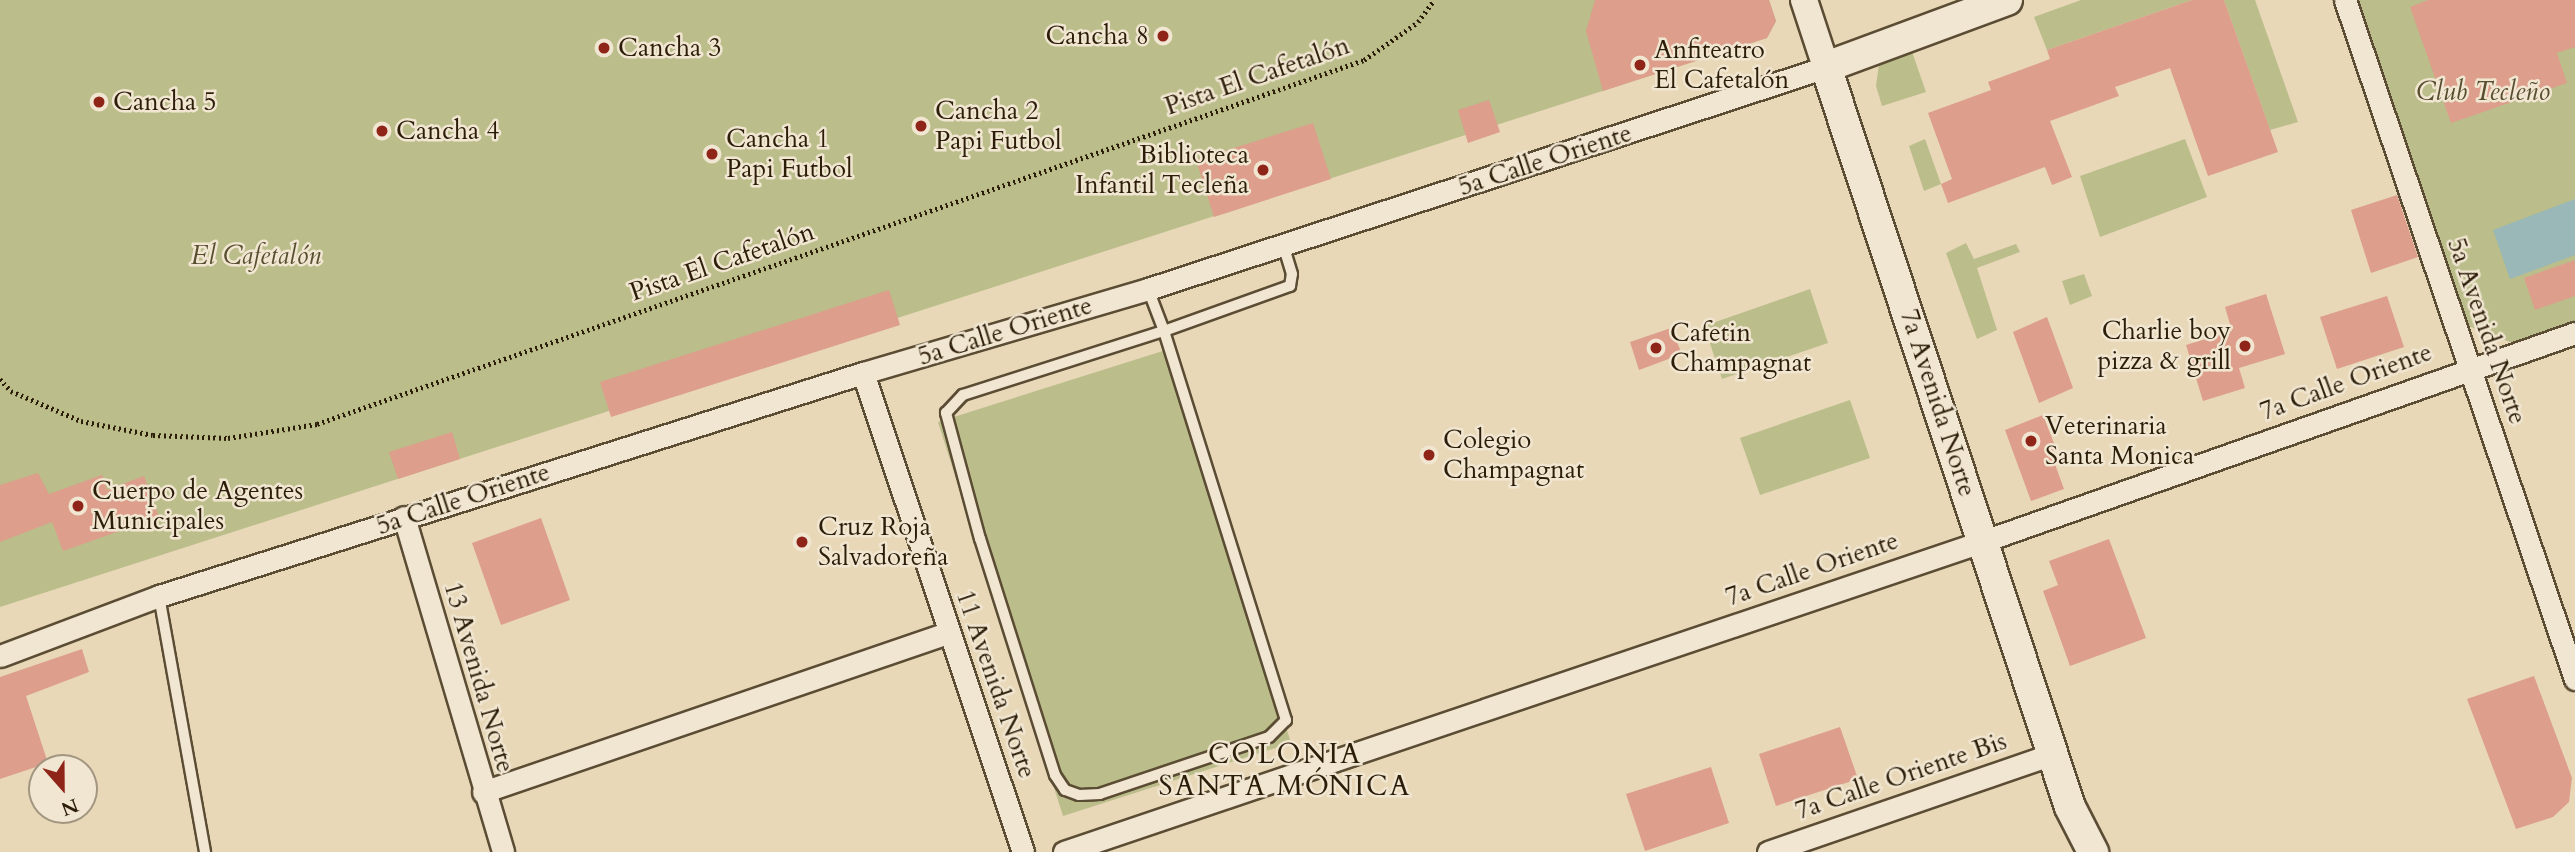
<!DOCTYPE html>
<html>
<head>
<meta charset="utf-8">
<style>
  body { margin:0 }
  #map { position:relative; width:2575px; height:852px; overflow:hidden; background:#e8d8b8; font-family:Cardo,serif }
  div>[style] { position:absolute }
  .green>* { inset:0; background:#bbbd8b }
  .water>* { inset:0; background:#99b8b7 }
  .building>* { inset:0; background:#dd9e8b }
  .path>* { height:4.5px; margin-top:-2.25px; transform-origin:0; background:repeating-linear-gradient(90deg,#2c1d08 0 2px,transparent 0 5.5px) }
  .roads { filter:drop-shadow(2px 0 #5b4c34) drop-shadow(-2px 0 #5b4c34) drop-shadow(0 2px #5b4c34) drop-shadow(0 -2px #5b4c34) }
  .service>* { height:10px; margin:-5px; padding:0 5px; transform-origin:5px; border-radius:5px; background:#f0e6d1 }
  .minor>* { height:21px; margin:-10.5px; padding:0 10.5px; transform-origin:10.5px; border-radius:10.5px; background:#f0e6d1 }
  .tertiary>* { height:26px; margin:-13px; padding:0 13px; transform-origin:13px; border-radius:13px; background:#f0e6d1 }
  .secondary>* { height:30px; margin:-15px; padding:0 15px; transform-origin:15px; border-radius:15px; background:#f0e6d1 }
  .dots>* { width:19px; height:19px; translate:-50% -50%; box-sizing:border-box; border:4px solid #f0e6d1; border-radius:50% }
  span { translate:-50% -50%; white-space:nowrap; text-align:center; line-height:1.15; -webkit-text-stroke:5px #f0e6d1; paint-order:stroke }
  .poi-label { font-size:26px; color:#2c1d08 }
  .right { translate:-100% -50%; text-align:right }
  .left { translate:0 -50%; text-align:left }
  .street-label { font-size:26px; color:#2c1d08 }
  .park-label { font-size:26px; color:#574d2f; font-style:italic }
  .neighbourhood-label { font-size:28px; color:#2c1d08; letter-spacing:2px }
  .north { position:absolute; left:28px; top:754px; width:70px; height:70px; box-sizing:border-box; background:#f0e6d1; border:2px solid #a29681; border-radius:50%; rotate:159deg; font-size:19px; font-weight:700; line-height:28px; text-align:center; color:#2c1d08 }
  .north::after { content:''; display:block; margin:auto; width:24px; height:32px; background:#8f2418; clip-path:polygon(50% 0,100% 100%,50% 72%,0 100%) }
</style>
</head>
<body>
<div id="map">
  <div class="green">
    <div style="clip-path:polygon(0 0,1769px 0,1776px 21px,1767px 38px,0 607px)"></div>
    <div style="clip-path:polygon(2081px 0,2192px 0,2047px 50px,2034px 17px)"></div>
    <div style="clip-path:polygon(2224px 0,2255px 0,2298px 122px,2270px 130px)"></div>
    <div style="clip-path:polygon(2354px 0,2575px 0,2575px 326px,2518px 345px,2463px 324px)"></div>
    <div style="clip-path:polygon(1909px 43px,1926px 92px,1882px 106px,1876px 86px,1879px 64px,1883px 57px)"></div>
    <div style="clip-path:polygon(1925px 139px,1941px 184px,1924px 191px,1909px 146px)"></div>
    <div style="clip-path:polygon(2185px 139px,2207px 197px,2100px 237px,2080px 176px)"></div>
    <div style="clip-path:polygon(1966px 243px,1974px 259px,2016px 244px,2020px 252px,1977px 268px,1997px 330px,1977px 339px,1946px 253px)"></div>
    <div style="clip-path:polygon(2084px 274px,2092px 296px,2070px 305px,2062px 281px)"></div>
    <div style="clip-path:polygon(1810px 289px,1828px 343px,1722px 379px,1704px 326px)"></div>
    <div style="clip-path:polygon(1166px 350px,1291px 743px,1063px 816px,938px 422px)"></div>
    <div style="clip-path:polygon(1850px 400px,1870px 458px,1760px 495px,1740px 438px)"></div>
  </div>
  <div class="water">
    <div style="clip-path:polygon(2575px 199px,2575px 255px,2510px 279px,2493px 230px)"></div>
  </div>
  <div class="building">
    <div style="clip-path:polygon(1595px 0,1769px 0,1776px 21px,1767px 38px,1603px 91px,1586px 31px)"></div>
    <div style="clip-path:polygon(2192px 0,2224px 0,2278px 152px,2208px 176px,2170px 68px,2115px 87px,2119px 96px,2050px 121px,2072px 177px,2052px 185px,2045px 167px,1948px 203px,1941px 184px,1952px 179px,1928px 113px,1991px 90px,1988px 82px,2050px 59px,2047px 50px)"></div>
    <div style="clip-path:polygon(2428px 0,2575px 0,2575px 47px,2557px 53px,2567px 83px,2451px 123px,2410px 7px)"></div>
    <div style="clip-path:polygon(1489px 100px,1500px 132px,1468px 143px,1458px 110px)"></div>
    <div style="clip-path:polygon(1313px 123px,1331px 179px,1214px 217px,1196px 160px)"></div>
    <div style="clip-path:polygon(2397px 195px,2418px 257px,2371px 273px,2351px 210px)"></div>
    <div style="clip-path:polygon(2575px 260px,2575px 296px,2535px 310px,2524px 278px)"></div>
    <div style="clip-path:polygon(889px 290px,900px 325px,611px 417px,600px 382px)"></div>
    <div style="clip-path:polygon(2266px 294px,2285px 354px,2239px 368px,2245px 388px,2203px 401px,2186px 345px,2232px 331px,2225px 307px)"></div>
    <div style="clip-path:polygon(2387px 296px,2404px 347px,2337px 369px,2320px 317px)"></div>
    <div style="clip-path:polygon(2047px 317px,2073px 388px,2039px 403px,2013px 332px)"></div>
    <div style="clip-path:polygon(1671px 328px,1682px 354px,1639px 370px,1630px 342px)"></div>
    <div style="clip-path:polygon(2043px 415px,2057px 451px,2051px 453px,2064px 489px,2031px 501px,2005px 430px)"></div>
    <div style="clip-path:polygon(452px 432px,460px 459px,398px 479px,389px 452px)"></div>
    <div style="clip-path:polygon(38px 473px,49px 494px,102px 475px,107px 490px,144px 476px,159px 517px,63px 551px,52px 522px,0 542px,0 485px)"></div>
    <div style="clip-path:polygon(541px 518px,570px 600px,501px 625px,472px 543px)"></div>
    <div style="clip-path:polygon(2109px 539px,2146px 638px,2070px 666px,2043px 591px,2058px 585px,2049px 561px)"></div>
    <div style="clip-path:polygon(82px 649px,89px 672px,26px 696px,48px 763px,0 779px,0 677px)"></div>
    <div style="clip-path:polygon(2534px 676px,2572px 778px,2569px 802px,2553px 817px,2516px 829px,2467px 699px)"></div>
    <div style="clip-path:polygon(1840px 727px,1858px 779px,1776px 806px,1759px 754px)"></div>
    <div style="clip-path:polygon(1711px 767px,1729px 823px,1645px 851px,1626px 794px)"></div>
  </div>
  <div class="path">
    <div style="left:0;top:379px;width:16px;rotate:47deg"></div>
    <div style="left:11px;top:391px;width:76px;rotate:23.2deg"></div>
    <div style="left:81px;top:421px;width:73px;rotate:11deg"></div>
    <div style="left:153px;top:435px;width:75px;rotate:2.3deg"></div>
    <div style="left:228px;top:438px;width:90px;rotate:-8.9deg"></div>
    <div style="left:317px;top:424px;width:1108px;rotate:-19.17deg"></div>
    <div style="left:1364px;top:60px;width:66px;rotate:-35.1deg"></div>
    <div style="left:1418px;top:22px;width:27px;rotate:-54deg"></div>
  </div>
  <div class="roads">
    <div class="service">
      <div style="left:1148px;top:289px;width:45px;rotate:69.1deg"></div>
      <div style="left:1164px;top:331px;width:134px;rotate:-19.7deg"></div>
      <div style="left:1290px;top:286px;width:12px;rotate:-81deg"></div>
      <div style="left:1292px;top:274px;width:30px;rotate:-107deg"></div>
      <div style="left:1164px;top:331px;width:408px;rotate:72.6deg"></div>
      <div style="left:1286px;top:720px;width:24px;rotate:135deg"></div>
      <div style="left:1269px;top:737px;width:178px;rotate:161.4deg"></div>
      <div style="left:1100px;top:794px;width:21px;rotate:177deg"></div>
      <div style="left:1079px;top:795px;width:15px;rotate:-160deg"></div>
      <div style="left:1065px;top:790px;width:18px;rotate:-124deg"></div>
      <div style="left:1055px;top:775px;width:248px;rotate:-107.6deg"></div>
      <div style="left:980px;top:539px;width:131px;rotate:-105.1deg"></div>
      <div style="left:946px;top:413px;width:25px;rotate:-47deg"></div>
      <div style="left:963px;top:395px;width:211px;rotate:-17.7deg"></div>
      <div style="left:159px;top:596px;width:260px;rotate:79.8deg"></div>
    </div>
    <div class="minor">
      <div style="left:2345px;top:0;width:717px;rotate:71.29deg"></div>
      <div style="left:863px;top:373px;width:505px;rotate:71.53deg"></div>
      <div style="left:404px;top:517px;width:349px;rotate:73.5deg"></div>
      <div style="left:0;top:656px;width:170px;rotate:-20.7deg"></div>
      <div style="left:159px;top:596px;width:738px;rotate:-17.58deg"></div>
      <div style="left:863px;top:373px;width:297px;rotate:-16.4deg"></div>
      <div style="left:1148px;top:289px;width:713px;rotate:-18.13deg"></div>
      <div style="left:483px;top:792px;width:491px;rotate:-18.9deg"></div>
      <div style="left:1064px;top:852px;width:971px;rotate:-18.68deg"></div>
      <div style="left:1984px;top:541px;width:627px;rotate:-19.39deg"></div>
      <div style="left:1768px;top:852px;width:301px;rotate:-19deg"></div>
    </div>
    <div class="tertiary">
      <div style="left:1804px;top:0;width:71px;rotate:71.8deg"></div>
    </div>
    <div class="secondary">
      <div style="left:2007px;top:0;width:193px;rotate:159.7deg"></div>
      <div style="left:1826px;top:67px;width:779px;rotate:71.75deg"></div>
      <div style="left:2070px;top:807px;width:51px;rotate:62.9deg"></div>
    </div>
  </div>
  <div class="dots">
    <div style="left:1163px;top:36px;background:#8f2418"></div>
    <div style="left:604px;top:48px;background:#8f2418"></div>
    <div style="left:1640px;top:65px;background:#8f2418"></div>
    <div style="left:99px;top:102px;background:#8f2418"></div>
    <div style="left:921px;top:126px;background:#8f2418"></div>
    <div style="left:382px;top:131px;background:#8f2418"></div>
    <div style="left:712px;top:154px;background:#8f2418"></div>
    <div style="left:1263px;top:170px;background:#8f2418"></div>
    <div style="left:2245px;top:346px;background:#8f2418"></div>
    <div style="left:1656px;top:348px;background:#8f2418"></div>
    <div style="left:2031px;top:441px;background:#8f2418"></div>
    <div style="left:1429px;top:455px;background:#8f2418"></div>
    <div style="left:78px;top:506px;background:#8f2418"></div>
    <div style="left:802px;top:542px;background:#8f2418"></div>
  </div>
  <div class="poi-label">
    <span class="right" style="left:1149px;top:36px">Cancha 8</span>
    <span class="left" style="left:618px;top:48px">Cancha 3</span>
    <span class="left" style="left:1654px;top:65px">Anfiteatro<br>El Cafetalón</span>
    <span class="left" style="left:113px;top:102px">Cancha 5</span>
    <span class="left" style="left:935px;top:126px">Cancha 2<br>Papi Futbol</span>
    <span class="left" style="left:396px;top:131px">Cancha 4</span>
    <span class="left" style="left:726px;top:154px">Cancha 1<br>Papi Futbol</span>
    <span class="right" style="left:1249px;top:170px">Biblioteca<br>Infantil Tecleña</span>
    <span class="right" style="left:2231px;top:346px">Charlie boy<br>pizza &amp; grill</span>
    <span class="left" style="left:1670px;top:348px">Cafetin<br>Champagnat</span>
    <span class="left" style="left:2045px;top:441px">Veterinaria<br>Santa Monica</span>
    <span class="left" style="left:1443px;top:455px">Colegio<br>Champagnat</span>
    <span class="left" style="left:92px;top:506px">Cuerpo de Agentes<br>Municipales</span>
    <span class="left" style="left:818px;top:542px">Cruz Roja<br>Salvadoreña</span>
  </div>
  <div class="street-label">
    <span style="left:1257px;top:76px;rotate:-19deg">Pista El Cafetalón</span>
    <span style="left:1545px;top:160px;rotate:-18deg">5a Calle Oriente</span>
    <span style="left:722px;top:262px;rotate:-19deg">Pista El Cafetalón</span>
    <span style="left:1005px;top:331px;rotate:-17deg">5a Calle Oriente</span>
    <span style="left:2487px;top:331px;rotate:71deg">5a Avenida Norte</span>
    <span style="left:2346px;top:382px;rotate:-20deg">7a Calle Oriente</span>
    <span style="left:1938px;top:403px;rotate:72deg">7a Avenida Norte</span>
    <span style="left:463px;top:499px;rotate:-18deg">5a Calle Oriente</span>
    <span style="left:1812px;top:569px;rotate:-19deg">7a Calle Oriente</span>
    <span style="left:479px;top:677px;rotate:74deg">13 Avenida Norte</span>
    <span style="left:996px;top:684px;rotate:71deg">11 Avenida Norte</span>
    <span style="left:1901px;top:776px;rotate:-19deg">7a Calle Oriente Bis</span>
  </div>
  <div class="park-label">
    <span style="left:2483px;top:92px">Club Tecleño</span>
    <span style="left:256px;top:256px">El Cafetalón</span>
  </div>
  <div class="neighbourhood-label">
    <span style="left:1285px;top:770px">COLONIA<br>SANTA MÓNICA</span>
  </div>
  <div class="north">N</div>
</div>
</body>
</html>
